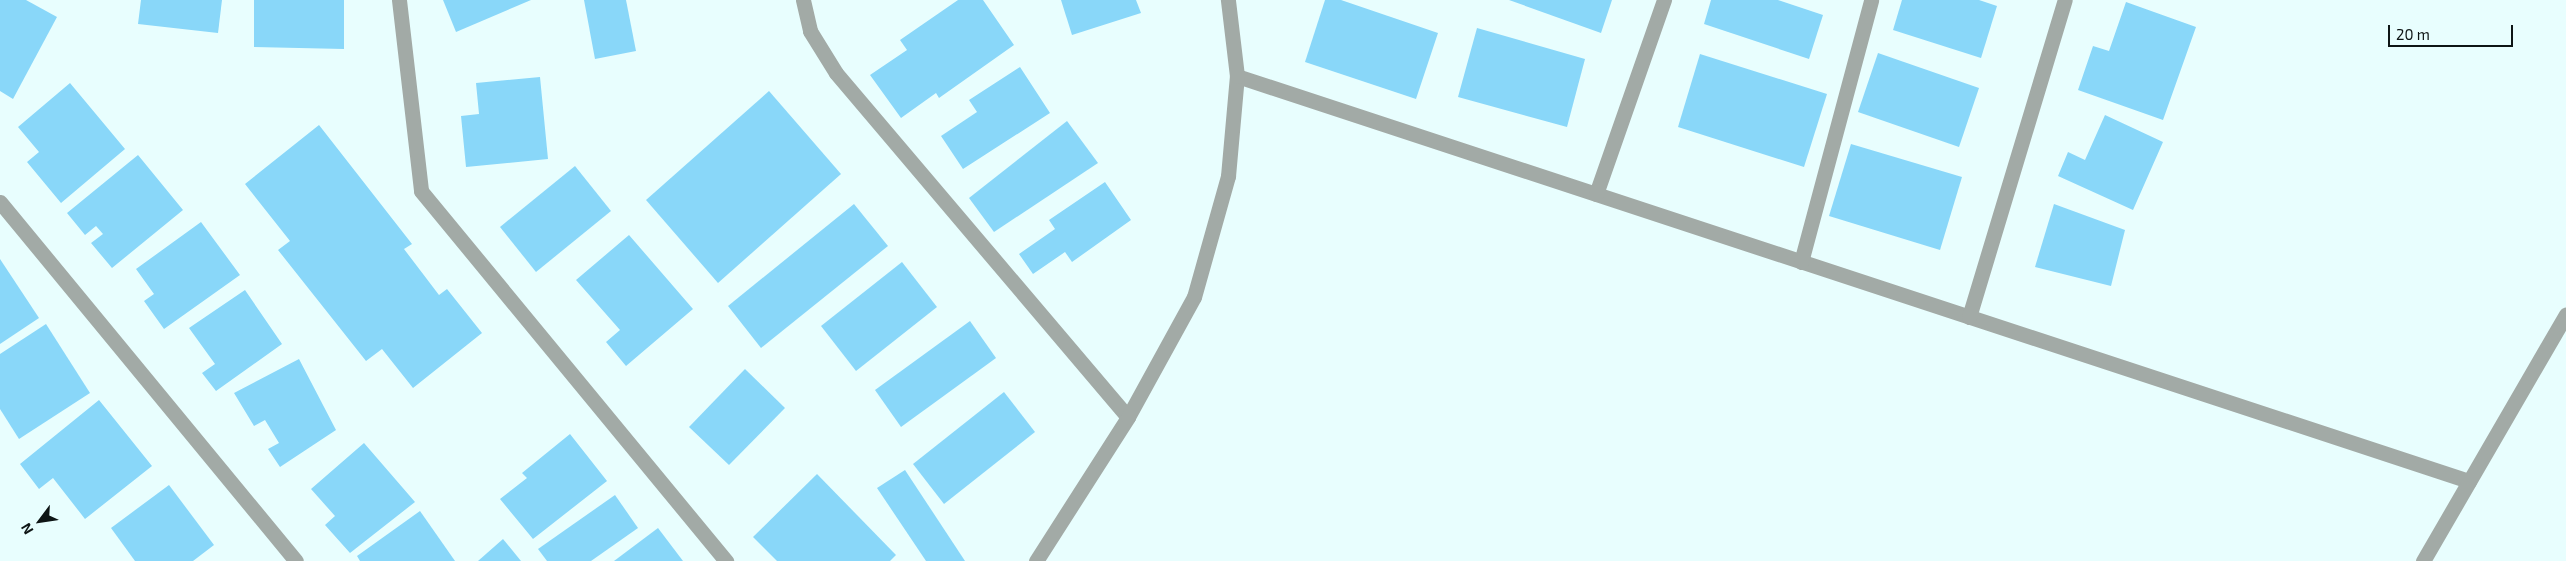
<!DOCTYPE html>
<html>
<head>
<meta charset="utf-8">
<style>
  body { margin:0 }
  #map { position:relative; width:2566px; height:561px; overflow:hidden; background:#e8fefe; font-family:"Exo 2",sans-serif }
  div>[style] { position:absolute }
  .building>* { inset:0; background:#89d7f9 }
  .minor>* { height:15px; margin:-7.5px; padding:0 7.5px; transform-origin:7.5px; border-radius:7.5px; background:#a2aaa6 }
  span { translate:-50% -50%; white-space:nowrap; text-align:center; line-height:1.15; -webkit-text-stroke:4px #e8fefe; paint-order:stroke }
  .north { position:absolute; left:15px; top:496px; width:50px; height:50px; -webkit-text-stroke:4px #e8fefe; paint-order:stroke; rotate:239deg; font-size:14px; font-weight:700; line-height:20px; text-align:center; color:#0e1515 }
  .north::after { content:''; display:block; margin:auto; width:18px; height:22px; background:#0e1515; clip-path:polygon(50% 0,100% 100%,50% 72%,0 100%) }
  .scale { position:absolute; left:2388px; top:25px; width:125px; height:22px; box-sizing:border-box; border:2px solid #0e1515; border-top:0; padding-left:6px; font-size:15px; line-height:18px; white-space:nowrap; color:#0e1515; -webkit-text-stroke:4px #e8fefe; paint-order:stroke }
</style>
</head>
<body>
<div id="map">
  <div class="building">
    <div style="clip-path:polygon(0 0,26px 0,57px 17px,13px 99px,0 91px)"></div>
    <div style="clip-path:polygon(141px 0,222px 0,218px 33px,138px 24px)"></div>
    <div style="clip-path:polygon(254px 0,344px 0,344px 49px,254px 47px)"></div>
    <div style="clip-path:polygon(443px 0,531px 0,456px 32px)"></div>
    <div style="clip-path:polygon(584px 0,626px 0,636px 51px,595px 59px)"></div>
    <div style="clip-path:polygon(958px 0,983px 0,1014px 45px,939px 98px,936px 93px,901px 118px,870px 75px,907px 50px,900px 40px)"></div>
    <div style="clip-path:polygon(1061px 0,1136px 0,1141px 13px,1072px 35px)"></div>
    <div style="clip-path:polygon(1325px 0,1341px 0,1438px 33px,1416px 99px,1305px 62px)"></div>
    <div style="clip-path:polygon(1509px 0,1612px 0,1601px 33px)"></div>
    <div style="clip-path:polygon(1711px 0,1778px 0,1823px 15px,1809px 59px,1704px 24px)"></div>
    <div style="clip-path:polygon(1902px 0,1979px 0,1997px 6px,1981px 58px,1893px 30px)"></div>
    <div style="clip-path:polygon(2126px 2px,2196px 27px,2163px 120px,2078px 90px,2093px 46px,2109px 51px)"></div>
    <div style="clip-path:polygon(1477px 28px,1585px 59px,1567px 127px,1458px 97px)"></div>
    <div style="clip-path:polygon(1878px 53px,1979px 88px,1959px 147px,1858px 112px)"></div>
    <div style="clip-path:polygon(1700px 54px,1827px 94px,1804px 167px,1678px 127px)"></div>
    <div style="clip-path:polygon(1020px 67px,1050px 113px,963px 169px,941px 136px,977px 112px,969px 100px)"></div>
    <div style="clip-path:polygon(540px 77px,548px 159px,466px 167px,461px 116px,479px 114px,476px 83px)"></div>
    <div style="clip-path:polygon(70px 83px,125px 149px,61px 203px,27px 162px,39px 152px,18px 127px)"></div>
    <div style="clip-path:polygon(769px 91px,841px 174px,718px 283px,646px 200px)"></div>
    <div style="clip-path:polygon(2105px 115px,2163px 142px,2133px 210px,2058px 176px,2068px 152px,2085px 160px)"></div>
    <div style="clip-path:polygon(1067px 121px,1098px 163px,994px 232px,969px 198px)"></div>
    <div style="clip-path:polygon(319px 125px,412px 244px,404px 249px,439px 295px,447px 289px,482px 333px,413px 388px,382px 349px,366px 361px,278px 250px,290px 241px,245px 184px)"></div>
    <div style="clip-path:polygon(1851px 144px,1962px 177px,1940px 250px,1829px 216px)"></div>
    <div style="clip-path:polygon(138px 155px,183px 210px,112px 268px,91px 243px,103px 234px,96px 226px,85px 235px,67px 213px)"></div>
    <div style="clip-path:polygon(575px 166px,611px 211px,536px 272px,500px 227px)"></div>
    <div style="clip-path:polygon(1105px 182px,1131px 220px,1072px 262px,1065px 252px,1033px 274px,1019px 254px,1055px 229px,1049px 220px)"></div>
    <div style="clip-path:polygon(854px 204px,888px 246px,761px 348px,728px 306px)"></div>
    <div style="clip-path:polygon(2054px 204px,2125px 230px,2111px 286px,2035px 267px)"></div>
    <div style="clip-path:polygon(201px 222px,240px 275px,164px 329px,144px 301px,154px 294px,136px 269px)"></div>
    <div style="clip-path:polygon(629px 235px,693px 309px,626px 366px,606px 342px,620px 330px,576px 280px)"></div>
    <div style="clip-path:polygon(0 259px,39px 318px,0 344px)"></div>
    <div style="clip-path:polygon(902px 262px,937px 307px,856px 371px,821px 326px)"></div>
    <div style="clip-path:polygon(245px 290px,282px 344px,216px 391px,202px 373px,215px 364px,189px 328px)"></div>
    <div style="clip-path:polygon(970px 321px,996px 358px,901px 427px,875px 390px)"></div>
    <div style="clip-path:polygon(46px 324px,90px 393px,19px 439px,0 409px,0 354px)"></div>
    <div style="clip-path:polygon(299px 359px,336px 430px,280px 467px,268px 449px,279px 443px,265px 420px,254px 426px,234px 393px)"></div>
    <div style="clip-path:polygon(745px 369px,785px 408px,729px 465px,689px 427px)"></div>
    <div style="clip-path:polygon(1004px 392px,1035px 432px,944px 504px,913px 464px)"></div>
    <div style="clip-path:polygon(99px 400px,152px 466px,85px 519px,53px 478px,39px 489px,20px 464px)"></div>
    <div style="clip-path:polygon(570px 434px,607px 481px,533px 539px,500px 499px,527px 478px,522px 473px)"></div>
    <div style="clip-path:polygon(364px 443px,415px 502px,350px 553px,325px 525px,335px 516px,311px 489px)"></div>
    <div style="clip-path:polygon(905px 470px,965px 561px,926px 561px,877px 488px)"></div>
    <div style="clip-path:polygon(817px 474px,896px 555px,890px 561px,777px 561px,753px 537px)"></div>
    <div style="clip-path:polygon(169px 485px,214px 545px,193px 561px,135px 561px,111px 528px)"></div>
    <div style="clip-path:polygon(615px 495px,638px 528px,591px 561px,547px 561px,538px 549px)"></div>
    <div style="clip-path:polygon(420px 511px,455px 561px,360px 561px,357px 556px)"></div>
    <div style="clip-path:polygon(658px 528px,683px 561px,614px 561px)"></div>
    <div style="clip-path:polygon(503px 539px,521px 561px,478px 561px)"></div>
  </div>
  <div class="minor">
    <div style="left:399px;top:0;width:192px;rotate:83.4deg"></div>
    <div style="left:421px;top:191px;width:480px;rotate:50.5deg"></div>
    <div style="left:803px;top:0;width:32px;rotate:77deg"></div>
    <div style="left:810px;top:31px;width:49px;rotate:58.2deg"></div>
    <div style="left:836px;top:73px;width:451px;rotate:49.7deg"></div>
    <div style="left:1237px;top:76px;width:1297px;rotate:18.2deg"></div>
    <div style="left:1596px;top:194px;width:206px;rotate:-70.7deg"></div>
    <div style="left:0;top:202px;width:465px;rotate:50.5deg"></div>
    <div style="left:1801px;top:262px;width:271px;rotate:-75deg"></div>
    <div style="left:1969px;top:317px;width:331px;rotate:-73.2deg"></div>
    <div style="left:1036px;top:561px;width:171px;rotate:-57.4deg"></div>
    <div style="left:1128px;top:417px;width:137px;rotate:-61.2deg"></div>
    <div style="left:1194px;top:297px;width:126px;rotate:-74.3deg"></div>
    <div style="left:1228px;top:176px;width:100px;rotate:-84.9deg"></div>
    <div style="left:1237px;top:76px;width:77px;rotate:-96.8deg"></div>
    <div style="left:2423px;top:561px;width:285px;rotate:-59.9deg"></div>
  </div>
  <div class="north">N</div>
  <div class="scale">20 m</div>
</div>
</body>
</html>
